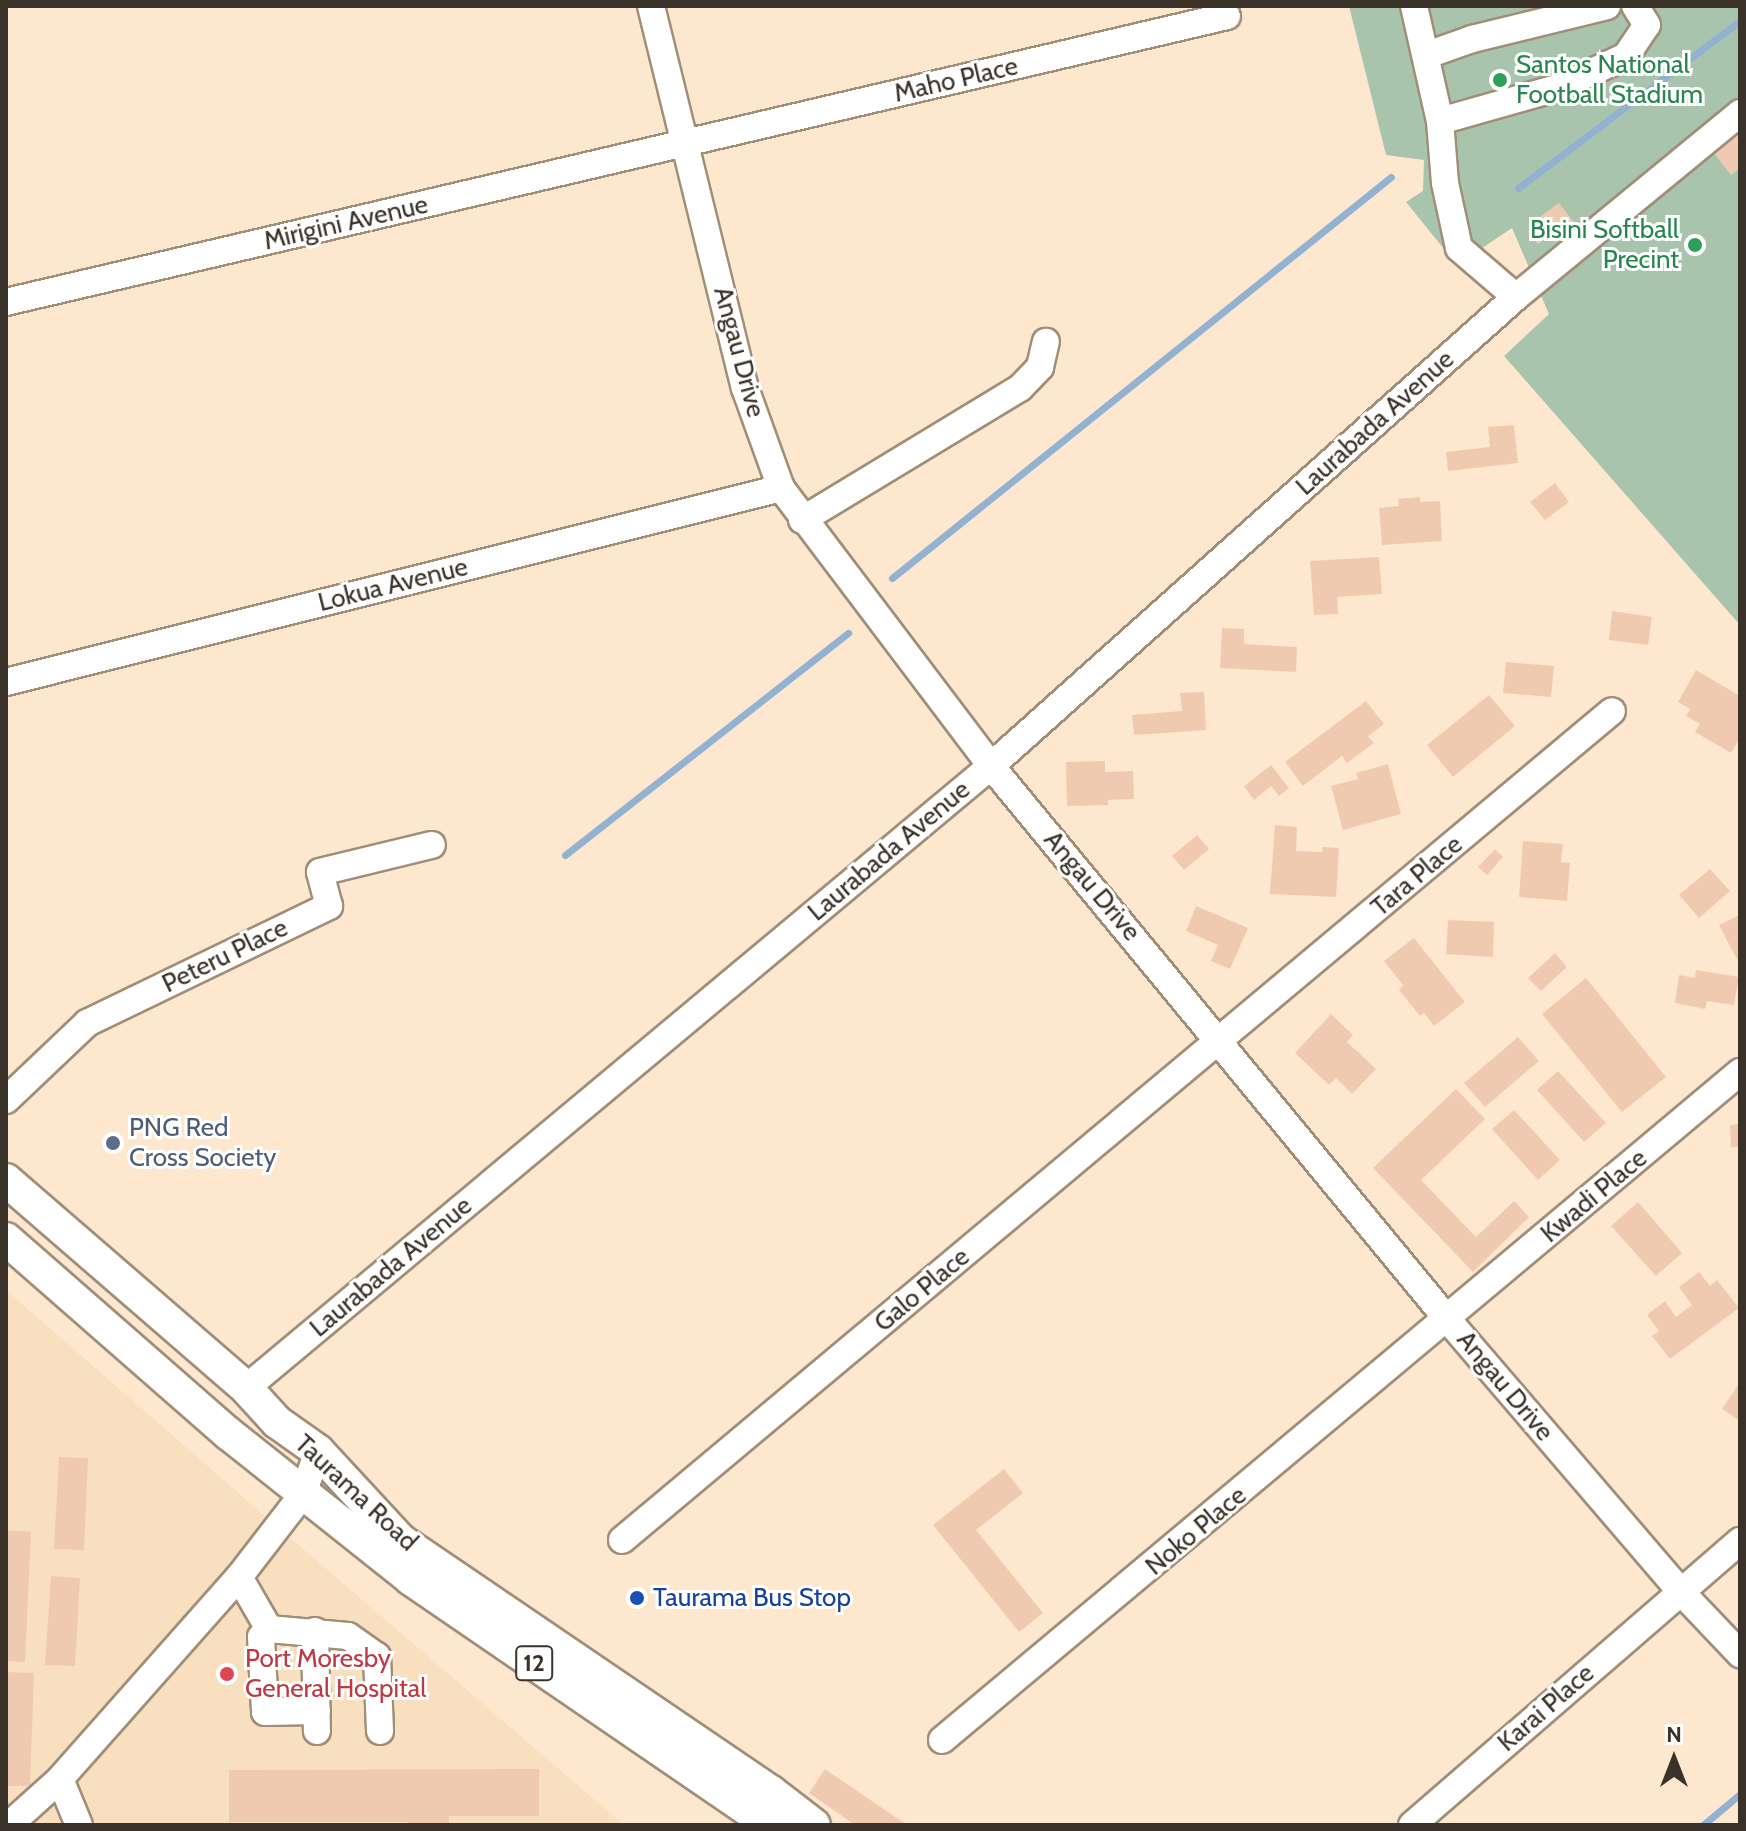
<!DOCTYPE html>
<html>
<head>
<meta charset="utf-8">
<style>
  body { margin:0 }
  #map { position:relative; width:1746px; height:1831px; overflow:hidden; background:#fde8cf; font-family:Cabin,sans-serif }
  div>[style] { position:absolute }
  .built>* { inset:0; background:#f8dfbf }
  .green>* { inset:0; background:#a9c4ad }
  .stream>* { height:7px; margin:-3.5px; padding:0 3.5px; transform-origin:3.5px; border-radius:3.5px; background:#93b1d0 }
  .building>* { inset:0; background:#f0cab0 }
  .roads { filter:drop-shadow(2px 0 #a08e77) drop-shadow(-2px 0 #a08e77) drop-shadow(0 2px #a08e77) drop-shadow(0 -2px #a08e77) }
  .minor>* { height:26px; margin:-13px; padding:0 13px; transform-origin:13px; border-radius:13px; background:#fff }
  .major>* { height:32px; margin:-16px; padding:0 16px; transform-origin:16px; border-radius:16px; background:#fff }
  .dots>* { width:22px; height:22px; translate:-50% -50%; box-sizing:border-box; border:4px solid #fff; border-radius:50% }
  span { translate:-50% -50%; white-space:nowrap; text-align:center; line-height:1.15; -webkit-text-stroke:6px #fff; paint-order:stroke }
  .shield-label span { padding:2px 6px; background:#fff; border:2px solid; border-radius:6px; -webkit-text-stroke-width:0 }
  .shield-label { font-size:24px; color:#3a3229; font-weight:700 }
  .leisure-label { font-size:26px; color:#27864d }
  .left { translate:0 -50%; text-align:left }
  .right { translate:-100% -50%; text-align:right }
  .street-label { font-size:26px; color:#3a3229 }
  .service-label { font-size:26px; color:#4e5e75 }
  .transit-label { font-size:26px; color:#164399 }
  .health-label { font-size:26px; color:#be3a42 }
  .frame { position:absolute; inset:0; border:8px solid #3a3229; pointer-events:none }
  .north { position:absolute; left:1634px; top:1719px; width:80px; height:80px; -webkit-text-stroke:6px #fff; paint-order:stroke; rotate:0deg; font-size:22px; font-weight:700; line-height:32px; text-align:center; color:#3a3229 }
  .north::after { content:''; display:block; margin:auto; width:28px; height:36px; background:#3a3229; clip-path:polygon(50% 0,100% 100%,50% 72%,0 100%) }
</style>
</head>
<body>
<div id="map">
  <div class="built">
    <div style="clip-path:polygon(6px 1290px,273px 1523px,624px 1825px,6px 1825px)"></div>
  </div>
  <div class="green">
    <div style="clip-path:polygon(1349px 6px,1740px 6px,1740px 625px,1504px 356px,1549px 314px,1512px 228px,1457px 265px,1406px 202px,1423px 191px,1424px 160px,1386px 155px)"></div>
  </div>
  <div class="stream">
    <div style="left:1518px;top:188px;width:278px;rotate:-37deg"></div>
    <div style="left:892px;top:578px;width:640px;rotate:-38.79deg"></div>
    <div style="left:565px;top:855px;width:360px;rotate:-38.1deg"></div>
    <div style="left:1703px;top:1825px;width:48px;rotate:-40deg"></div>
  </div>
  <div class="building">
    <div style="clip-path:polygon(1740px 132px,1740px 168px,1731px 175px,1713px 152px)"></div>
    <div style="clip-path:polygon(1559px 203px,1576px 225px,1554px 242px,1537px 219px)"></div>
    <div style="clip-path:polygon(1537px 225px,1547px 237px,1538px 244px,1528px 232px)"></div>
    <div style="clip-path:polygon(1514px 425px,1518px 463px,1448px 471px,1446px 452px,1490px 447px,1488px 427px)"></div>
    <div style="clip-path:polygon(1555px 483px,1569px 502px,1545px 520px,1530px 502px)"></div>
    <div style="clip-path:polygon(1420px 497px,1420px 502px,1440px 501px,1442px 541px,1382px 545px,1379px 508px,1399px 506px,1398px 499px)"></div>
    <div style="clip-path:polygon(1379px 557px,1382px 594px,1337px 597px,1338px 614px,1314px 615px,1310px 561px)"></div>
    <div style="clip-path:polygon(1612px 611px,1652px 617px,1648px 645px,1609px 640px)"></div>
    <div style="clip-path:polygon(1222px 628px,1244px 629px,1244px 644px,1297px 647px,1296px 672px,1220px 668px)"></div>
    <div style="clip-path:polygon(1506px 662px,1554px 666px,1551px 697px,1503px 693px)"></div>
    <div style="clip-path:polygon(1696px 670px,1740px 696px,1740px 738px,1731px 753px,1695px 732px,1700px 724px,1686px 716px,1690px 709px,1678px 702px)"></div>
    <div style="clip-path:polygon(1204px 692px,1206px 730px,1134px 735px,1132px 715px,1182px 711px,1180px 693px)"></div>
    <div style="clip-path:polygon(1489px 695px,1515px 726px,1453px 777px,1427px 745px)"></div>
    <div style="clip-path:polygon(1366px 701px,1384px 724px,1368px 736px,1374px 743px,1347px 763px,1342px 756px,1303px 786px,1285px 762px)"></div>
    <div style="clip-path:polygon(1105px 761px,1105px 772px,1133px 771px,1134px 799px,1108px 800px,1108px 805px,1067px 806px,1066px 762px)"></div>
    <div style="clip-path:polygon(1388px 764px,1401px 814px,1343px 830px,1331px 786px,1358px 779px,1356px 773px)"></div>
    <div style="clip-path:polygon(1271px 765px,1289px 788px,1279px 796px,1271px 786px,1254px 800px,1244px 786px)"></div>
    <div style="clip-path:polygon(1275px 825px,1297px 827px,1296px 851px,1322px 852px,1323px 847px,1339px 848px,1336px 897px,1270px 894px)"></div>
    <div style="clip-path:polygon(1197px 835px,1209px 849px,1184px 870px,1172px 856px)"></div>
    <div style="clip-path:polygon(1523px 841px,1563px 844px,1561px 862px,1570px 863px,1567px 901px,1519px 897px)"></div>
    <div style="clip-path:polygon(1495px 849px,1503px 857px,1487px 875px,1478px 867px)"></div>
    <div style="clip-path:polygon(1710px 869px,1730px 891px,1699px 918px,1679px 895px)"></div>
    <div style="clip-path:polygon(1196px 906px,1248px 928px,1230px 969px,1211px 961px,1218px 945px,1186px 931px)"></div>
    <div style="clip-path:polygon(1740px 915px,1740px 965px,1719px 925px)"></div>
    <div style="clip-path:polygon(1448px 920px,1494px 922px,1493px 957px,1446px 954px)"></div>
    <div style="clip-path:polygon(1414px 938px,1465px 1002px,1434px 1026px,1424px 1013px,1420px 1016px,1399px 990px,1403px 985px,1384px 961px)"></div>
    <div style="clip-path:polygon(1555px 953px,1567px 967px,1541px 991px,1528px 978px)"></div>
    <div style="clip-path:polygon(1696px 970px,1739px 977px,1734px 1005px,1707px 1001px,1705px 1009px,1675px 1003px,1679px 975px,1695px 978px)"></div>
    <div style="clip-path:polygon(1586px 978px,1666px 1077px,1622px 1112px,1542px 1014px)"></div>
    <div style="clip-path:polygon(1331px 1014px,1353px 1035px,1347px 1042px,1376px 1069px,1352px 1094px,1336px 1078px,1329px 1085px,1295px 1053px)"></div>
    <div style="clip-path:polygon(1518px 1037px,1539px 1061px,1485px 1107px,1464px 1083px)"></div>
    <div style="clip-path:polygon(1558px 1071px,1606px 1123px,1584px 1142px,1537px 1090px)"></div>
    <div style="clip-path:polygon(1456px 1089px,1485px 1119px,1421px 1180px,1476px 1237px,1514px 1201px,1529px 1217px,1473px 1272px,1373px 1168px)"></div>
    <div style="clip-path:polygon(1514px 1110px,1560px 1160px,1538px 1180px,1492px 1129px)"></div>
    <div style="clip-path:polygon(1740px 1124px,1740px 1147px,1731px 1147px,1730px 1125px)"></div>
    <div style="clip-path:polygon(1638px 1202px,1682px 1253px,1656px 1276px,1611px 1226px)"></div>
    <div style="clip-path:polygon(1699px 1272px,1710px 1286px,1717px 1280px,1739px 1308px,1670px 1359px,1652px 1336px,1659px 1331px,1647px 1315px,1665px 1301px,1676px 1317px,1692px 1305px,1679px 1287px)"></div>
    <div style="clip-path:polygon(1740px 1382px,1740px 1421px,1722px 1409px)"></div>
    <div style="clip-path:polygon(59px 1457px,88px 1458px,84px 1550px,54px 1549px)"></div>
    <div style="clip-path:polygon(1004px 1469px,1023px 1493px,976px 1530px,1043px 1613px,1019px 1632px,933px 1525px)"></div>
    <div style="clip-path:polygon(6px 1530px,31px 1532px,25px 1662px,6px 1661px)"></div>
    <div style="clip-path:polygon(51px 1576px,80px 1578px,75px 1666px,45px 1665px)"></div>
    <div style="clip-path:polygon(6px 1672px,34px 1673px,30px 1786px,6px 1786px)"></div>
    <div style="clip-path:polygon(539px 1769px,539px 1816px,449px 1816px,449px 1825px,408px 1825px,408px 1822px,229px 1822px,229px 1770px)"></div>
    <div style="clip-path:polygon(825px 1769px,907px 1825px,855px 1825px,809px 1793px)"></div>
  </div>
  <div class="roads">
    <div class="minor">
      <div style="left:651px;top:6px;width:393px;rotate:76.2deg"></div>
      <div style="left:745px;top:388px;width:106px;rotate:70.2deg"></div>
      <div style="left:781px;top:488px;width:348px;rotate:52.9deg"></div>
      <div style="left:991px;top:766px;width:718px;rotate:50.48deg"></div>
      <div style="left:1448px;top:1320px;width:358px;rotate:49.4deg"></div>
      <div style="left:1681px;top:1592px;width:86px;rotate:46.4deg"></div>
      <div style="left:1414px;top:6px;width:118px;rotate:77.3deg"></div>
      <div style="left:1440px;top:121px;width:62px;rotate:85.4deg"></div>
      <div style="left:1445px;top:183px;width:66px;rotate:77.8deg"></div>
      <div style="left:1459px;top:248px;width:75px;rotate:40.7deg"></div>
      <div style="left:1427px;top:55px;width:48px;rotate:-19.6deg"></div>
      <div style="left:1472px;top:39px;width:139px;rotate:-13.7deg"></div>
      <div style="left:1440px;top:121px;width:125px;rotate:-15.8deg"></div>
      <div style="left:1560px;top:87px;width:73px;rotate:-25.2deg"></div>
      <div style="left:1626px;top:56px;width:37px;rotate:-56deg"></div>
      <div style="left:1647px;top:25px;width:22px;rotate:-122deg"></div>
      <div style="left:6px;top:302px;width:1254px;rotate:-13.18deg"></div>
      <div style="left:802px;top:520px;width:255px;rotate:-31.2deg"></div>
      <div style="left:1020px;top:388px;width:29px;rotate:-46deg"></div>
      <div style="left:1040px;top:367px;width:26px;rotate:-77deg"></div>
      <div style="left:6px;top:682px;width:799px;rotate:-14.05deg"></div>
      <div style="left:6px;top:1100px;width:112px;rotate:-43.5deg"></div>
      <div style="left:87px;top:1023px;width:269px;rotate:-25.8deg"></div>
      <div style="left:329px;top:906px;width:35px;rotate:-105deg"></div>
      <div style="left:320px;top:872px;width:115px;rotate:-13.6deg"></div>
      <div style="left:246px;top:1388px;width:971px;rotate:-39.86deg"></div>
      <div style="left:991px;top:766px;width:704px;rotate:-41.78deg"></div>
      <div style="left:1516px;top:297px;width:290px;rotate:-39.4deg"></div>
      <div style="left:622px;top:1540px;width:1291px;rotate:-39.94deg"></div>
      <div style="left:239px;top:1577px;width:60px;rotate:60deg"></div>
      <div style="left:269px;top:1629px;width:79px;rotate:5.1deg"></div>
      <div style="left:348px;top:1636px;width:35px;rotate:35deg"></div>
      <div style="left:377px;top:1656px;width:75px;rotate:87.7deg"></div>
      <div style="left:269px;top:1629px;width:11px;rotate:135deg"></div>
      <div style="left:261px;top:1637px;width:75px;rotate:86.9deg"></div>
      <div style="left:265px;top:1712px;width:52px;rotate:-1.1deg"></div>
      <div style="left:315px;top:1631px;width:100px;rotate:88.9deg"></div>
      <div style="left:942px;top:1740px;width:1041px;rotate:-39.93deg"></div>
      <div style="left:60px;top:1779px;width:50px;rotate:67.6deg"></div>
      <div style="left:9px;top:1825px;width:69px;rotate:-42deg"></div>
      <div style="left:60px;top:1779px;width:270px;rotate:-48.5deg"></div>
      <div style="left:239px;top:1577px;width:105px;rotate:-52.4deg"></div>
      <div style="left:303px;top:1494px;width:46px;rotate:-70.8deg"></div>
      <div style="left:1412px;top:1825px;width:434px;rotate:-40.9deg"></div>
    </div>
    <div class="major">
      <div style="left:6px;top:1180px;width:318px;rotate:40.9deg"></div>
      <div style="left:246px;top:1388px;width:46px;rotate:47.6deg"></div>
      <div style="left:277px;top:1422px;width:50px;rotate:35.3deg"></div>
      <div style="left:318px;top:1451px;width:121px;rotate:47.3deg"></div>
      <div style="left:400px;top:1540px;width:448px;rotate:34.2deg"></div>
      <div style="left:771px;top:1792px;width:54px;rotate:37.5deg"></div>
      <div style="left:6px;top:1239px;width:296px;rotate:41.2deg"></div>
      <div style="left:229px;top:1434px;width:233px;rotate:38.5deg"></div>
      <div style="left:411px;top:1579px;width:435px;rotate:34.4deg"></div>
    </div>
  </div>
  <div class="dots">
    <div style="left:1500px;top:80px;background:#2e9e5b"></div>
    <div style="left:1695px;top:245px;background:#2e9e5b"></div>
    <div style="left:113px;top:1143px;background:#5c6f8a"></div>
    <div style="left:637px;top:1598px;background:#1a4fb4"></div>
    <div style="left:227px;top:1674px;background:#e0444e"></div>
  </div>
  <div class="shield-label">
    <span style="left:534px;top:1663px">12</span>
  </div>
  <div class="leisure-label">
    <span class="left" style="left:1516px;top:80px">Santos National<br>Football Stadium</span>
    <span class="right" style="left:1679px;top:245px">Bisini Softball<br>Precint</span>
  </div>
  <div class="street-label">
    <span style="left:956px;top:80px;rotate:-13deg">Maho Place</span>
    <span style="left:346px;top:223px;rotate:-13deg">Mirigini Avenue</span>
    <span style="left:739px;top:352px;rotate:75deg">Angau Drive</span>
    <span style="left:1375px;top:423px;rotate:-42deg">Laurabada Avenue</span>
    <span style="left:393px;top:585px;rotate:-14deg">Lokua Avenue</span>
    <span style="left:889px;top:851px;rotate:-40deg">Laurabada Avenue</span>
    <span style="left:1417px;top:876px;rotate:-40deg">Tara Place</span>
    <span style="left:1092px;top:886px;rotate:50deg">Angau Drive</span>
    <span style="left:225px;top:956px;rotate:-26deg">Peteru Place</span>
    <span style="left:1594px;top:1196px;rotate:-40deg">Kwadi Place</span>
    <span style="left:391px;top:1267px;rotate:-40deg">Laurabada Avenue</span>
    <span style="left:922px;top:1290px;rotate:-40deg">Galo Place</span>
    <span style="left:1505px;top:1386px;rotate:50deg">Angau Drive</span>
    <span style="left:356px;top:1493px;rotate:43deg">Taurama Road</span>
    <span style="left:1196px;top:1531px;rotate:-40deg">Noko Place</span>
    <span style="left:1546px;top:1708px;rotate:-41deg">Karai Place</span>
  </div>
  <div class="service-label">
    <span class="left" style="left:129px;top:1143px">PNG Red<br>Cross Society</span>
  </div>
  <div class="transit-label">
    <span class="left" style="left:653px;top:1598px">Taurama Bus Stop</span>
  </div>
  <div class="health-label">
    <span class="left" style="left:245px;top:1674px">Port Moresby<br>General Hospital</span>
  </div>
  <div class="frame"></div>
  <div class="north">N</div>
</div>
</body>
</html>
